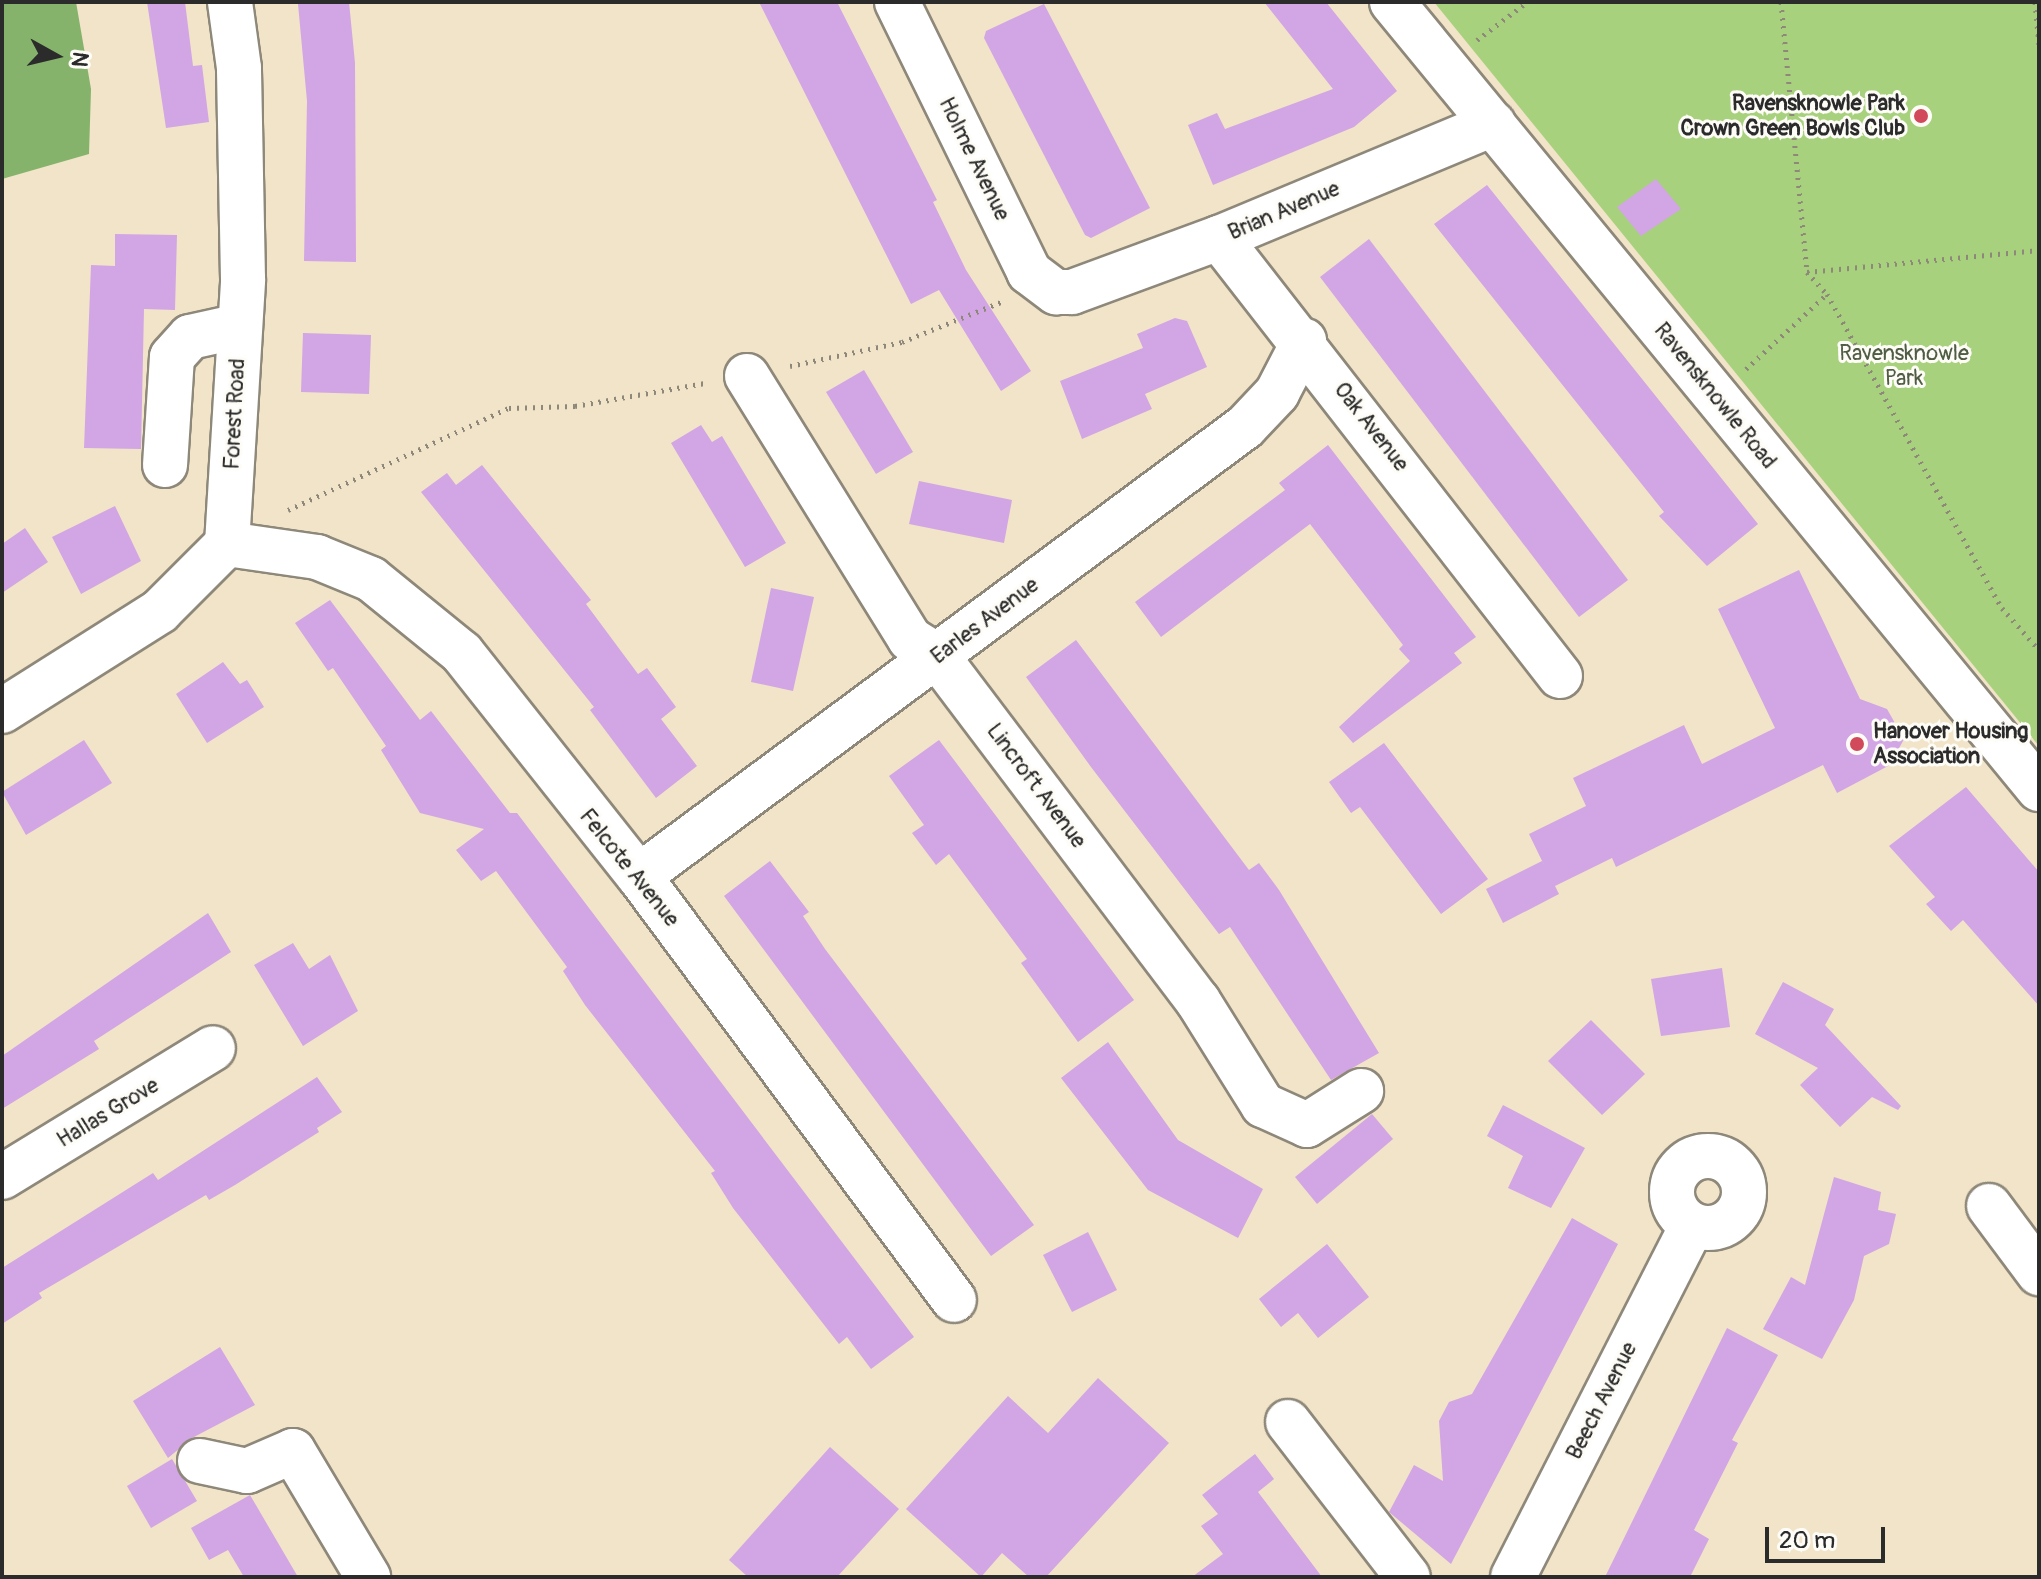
<!DOCTYPE html>
<html>
<head>
<meta charset="utf-8">
<style>
  body { margin:0 }
  #map { position:relative; width:2041px; height:1579px; overflow:hidden; background:#f1e4c8; font-family:Pangolin,sans-serif }
  div>[style] { position:absolute }
  .green>* { inset:0; background:#a7d17d }
  .forest>* { inset:0; background:#85b36c }
  .building>* { inset:0; background:#d2a5e5 }
  .path>* { height:5px; margin-top:-2.5px; transform-origin:0; background:repeating-linear-gradient(90deg,#8e887a 0 2px,transparent 0 8px) }
  .roads { filter:drop-shadow(2px 0 #8e887a) drop-shadow(-2px 0 #8e887a) drop-shadow(0 2px #8e887a) drop-shadow(0 -2px #8e887a) }
  .minor>* { height:44px; margin:-22px; padding:0 22px; transform-origin:22px; border-radius:22px; background:#fff }
  .minor>.ring { margin:-22px; padding:0; box-sizing:content-box; background:none; border:44px solid #fff; border-radius:50% }
  .dots>* { width:22px; height:22px; translate:-50% -50%; box-sizing:border-box; border:4px solid #fdfcf7; border-radius:50% }
  span { translate:-50% -50%; white-space:nowrap; text-align:center; line-height:1.15; -webkit-text-stroke:6px #fdfcf7; paint-order:stroke }
  .poi-label { font-size:22px; color:#2b2b2b; font-weight:700 }
  .right { translate:-100% -50%; text-align:right }
  .left { translate:0 -50%; text-align:left }
  .street-label { font-size:22px; color:#2b2b2b }
  .park-label { font-size:22px; color:#505d44 }
  .frame { position:absolute; inset:0; border:4px solid #2b2b2b; pointer-events:none }
  .north { position:absolute; left:16px; top:16px; width:80px; height:80px; -webkit-text-stroke:6px #fdfcf7; paint-order:stroke; rotate:98deg; font-size:22px; font-weight:700; line-height:32px; text-align:center; color:#2b2b2b }
  .north::after { content:''; display:block; margin:auto; width:28px; height:36px; background:#2b2b2b; clip-path:polygon(50% 0,100% 100%,50% 72%,0 100%) }
  .scale { position:absolute; left:1765px; top:1527px; width:120px; height:36px; box-sizing:border-box; border:4px solid #2b2b2b; border-top:0; padding-left:10px; font-size:24px; line-height:28px; white-space:nowrap; color:#2b2b2b; -webkit-text-stroke:6px #fdfcf7; paint-order:stroke }
</style>
</head>
<body>
<div id="map">
  <div class="green">
    <div style="clip-path:polygon(1434px 2px,2039px 2px,2039px 746px)"></div>
  </div>
  <div class="forest">
    <div style="clip-path:polygon(2px 2px,76px 2px,91px 89px,89px 154px,2px 179px)"></div>
  </div>
  <div class="building">
    <div style="clip-path:polygon(147px 2px,185px 2px,193px 66px,202px 65px,209px 122px,166px 128px)"></div>
    <div style="clip-path:polygon(349px 2px,355px 63px,356px 262px,304px 261px,307px 101px,298px 4px)"></div>
    <div style="clip-path:polygon(759px 2px,837px 2px,937px 200px,933px 202px,966px 270px,1031px 371px,1001px 391px,939px 290px,911px 304px)"></div>
    <div style="clip-path:polygon(1264px 2px,1326px 2px,1397px 91px,1354px 127px,1213px 185px,1188px 125px,1217px 113px,1225px 129px,1333px 89px)"></div>
    <div style="clip-path:polygon(1044px 4px,1150px 208px,1091px 238px,1085px 235px,984px 38px,986px 31px)"></div>
    <div style="clip-path:polygon(1656px 179px,1681px 209px,1641px 236px,1617px 207px)"></div>
    <div style="clip-path:polygon(1487px 185px,1758px 524px,1707px 566px,1659px 516px,1664px 512px,1434px 224px)"></div>
    <div style="clip-path:polygon(115px 234px,177px 235px,175px 310px,144px 309px,141px 449px,84px 448px,91px 265px,115px 266px)"></div>
    <div style="clip-path:polygon(1369px 239px,1628px 580px,1579px 617px,1320px 277px)"></div>
    <div style="clip-path:polygon(1175px 318px,1187px 321px,1207px 367px,1145px 394px,1152px 409px,1082px 439px,1060px 381px,1143px 348px,1137px 334px)"></div>
    <div style="clip-path:polygon(303px 333px,371px 335px,369px 394px,301px 392px)"></div>
    <div style="clip-path:polygon(864px 370px,913px 452px,876px 474px,826px 392px)"></div>
    <div style="clip-path:polygon(701px 425px,712px 442px,722px 436px,786px 543px,745px 567px,671px 443px)"></div>
    <div style="clip-path:polygon(1328px 445px,1476px 637px,1454px 653px,1462px 663px,1353px 743px,1339px 727px,1410px 661px,1399px 649px,1403px 645px,1310px 524px,1161px 637px,1135px 602px,1285px 490px,1279px 483px)"></div>
    <div style="clip-path:polygon(482px 465px,591px 600px,586px 604px,638px 674px,647px 668px,676px 707px,661px 719px,697px 766px,656px 798px,590px 710px,594px 707px,421px 492px,447px 473px,456px 485px)"></div>
    <div style="clip-path:polygon(919px 481px,1012px 500px,1004px 543px,909px 524px)"></div>
    <div style="clip-path:polygon(115px 506px,141px 561px,81px 594px,52px 537px)"></div>
    <div style="clip-path:polygon(25px 528px,48px 562px,2px 593px,2px 544px)"></div>
    <div style="clip-path:polygon(1799px 570px,1860px 699px,1887px 709px,1904px 739px,1890px 765px,1837px 793px,1823px 765px,1616px 867px,1612px 858px,1555px 886px,1559px 894px,1503px 923px,1486px 889px,1542px 861px,1545px 867px,1529px 834px,1586px 806px,1573px 778px,1684px 725px,1702px 764px,1775px 728px,1718px 609px)"></div>
    <div style="clip-path:polygon(771px 588px,814px 597px,793px 691px,751px 682px)"></div>
    <div style="clip-path:polygon(330px 600px,420px 720px,431px 711px,510px 813px,517px 813px,914px 1337px,871px 1369px,847px 1337px,839px 1344px,733px 1208px,711px 1173px,715px 1171px,585px 1005px,563px 971px,567px 967px,496px 871px,481px 881px,456px 850px,484px 829px,420px 813px,381px 750px,386px 746px,333px 668px,328px 671px,295px 623px)"></div>
    <div style="clip-path:polygon(1076px 640px,1249px 870px,1259px 863px,1279px 890px,1379px 1053px,1331px 1080px,1230px 927px,1219px 934px,1091px 767px,1026px 677px)"></div>
    <div style="clip-path:polygon(223px 662px,240px 684px,247px 680px,264px 707px,207px 743px,176px 694px)"></div>
    <div style="clip-path:polygon(84px 740px,112px 783px,26px 835px,2px 792px)"></div>
    <div style="clip-path:polygon(939px 740px,1134px 1000px,1078px 1042px,1021px 963px,1027px 959px,949px 854px,936px 865px,912px 833px,924px 825px,889px 776px)"></div>
    <div style="clip-path:polygon(1384px 743px,1488px 879px,1441px 914px,1360px 807px,1351px 813px,1329px 782px)"></div>
    <div style="clip-path:polygon(1966px 787px,2039px 872px,2039px 1006px,1963px 920px,1951px 931px,1926px 904px,1935px 897px,1889px 846px)"></div>
    <div style="clip-path:polygon(770px 861px,809px 912px,803px 916px,825px 949px,1034px 1225px,991px 1256px,724px 896px)"></div>
    <div style="clip-path:polygon(208px 913px,231px 952px,94px 1041px,99px 1049px,2px 1109px,2px 1056px)"></div>
    <div style="clip-path:polygon(293px 943px,309px 969px,330px 955px,358px 1011px,303px 1046px,254px 965px)"></div>
    <div style="clip-path:polygon(1722px 968px,1730px 1027px,1661px 1036px,1651px 979px)"></div>
    <div style="clip-path:polygon(1783px 982px,1834px 1009px,1825px 1025px,1901px 1106px,1898px 1110px,1872px 1097px,1840px 1127px,1800px 1085px,1818px 1068px,1755px 1034px)"></div>
    <div style="clip-path:polygon(1591px 1020px,1645px 1074px,1602px 1115px,1548px 1061px)"></div>
    <div style="clip-path:polygon(1108px 1042px,1178px 1140px,1263px 1189px,1238px 1238px,1148px 1190px,1061px 1078px)"></div>
    <div style="clip-path:polygon(317px 1077px,342px 1112px,317px 1128px,319px 1132px,235px 1185px,209px 1200px,206px 1195px,39px 1293px,42px 1298px,2px 1324px,2px 1268px,153px 1173px,158px 1180px)"></div>
    <div style="clip-path:polygon(1503px 1105px,1585px 1148px,1551px 1208px,1508px 1188px,1523px 1156px,1487px 1136px)"></div>
    <div style="clip-path:polygon(1372px 1114px,1393px 1139px,1317px 1204px,1295px 1177px)"></div>
    <div style="clip-path:polygon(1834px 1177px,1881px 1192px,1878px 1210px,1896px 1214px,1889px 1244px,1864px 1256px,1854px 1300px,1822px 1359px,1763px 1329px,1791px 1277px,1805px 1285px)"></div>
    <div style="clip-path:polygon(1572px 1218px,1618px 1244px,1451px 1564px,1389px 1512px,1414px 1465px,1443px 1481px,1439px 1421px,1449px 1402px,1472px 1394px)"></div>
    <div style="clip-path:polygon(1088px 1232px,1117px 1290px,1072px 1312px,1043px 1255px)"></div>
    <div style="clip-path:polygon(1327px 1244px,1369px 1297px,1318px 1338px,1298px 1313px,1281px 1327px,1259px 1299px)"></div>
    <div style="clip-path:polygon(1727px 1328px,1778px 1355px,1732px 1440px,1738px 1443px,1694px 1530px,1709px 1539px,1690px 1577px,1605px 1577px)"></div>
    <div style="clip-path:polygon(220px 1347px,255px 1405px,192px 1438px,168px 1458px,133px 1401px)"></div>
    <div style="clip-path:polygon(1098px 1378px,1169px 1443px,1046px 1577px,1029px 1577px,1002px 1553px,981px 1577px,906px 1509px,1008px 1396px,1048px 1433px)"></div>
    <div style="clip-path:polygon(830px 1447px,899px 1509px,837px 1577px,748px 1577px,729px 1560px)"></div>
    <div style="clip-path:polygon(1255px 1454px,1274px 1479px,1258px 1492px,1322px 1577px,1192px 1577px,1223px 1554px,1201px 1526px,1218px 1514px,1202px 1495px)"></div>
    <div style="clip-path:polygon(172px 1459px,197px 1501px,151px 1528px,127px 1486px)"></div>
    <div style="clip-path:polygon(250px 1495px,298px 1577px,244px 1577px,228px 1550px,209px 1560px,191px 1528px)"></div>
  </div>
  <div class="path">
    <div style="left:1781px;top:2px;width:271px;rotate:84.5deg"></div>
    <div style="left:1807px;top:272px;width:233px;rotate:-5.4deg"></div>
    <div style="left:2035px;top:2px;width:43px;rotate:84.7deg"></div>
    <div style="left:1477px;top:40px;width:63px;rotate:-37.2deg"></div>
    <div style="left:1807px;top:272px;width:30px;rotate:48deg"></div>
    <div style="left:1827px;top:294px;width:359px;rotate:60.9deg"></div>
    <div style="left:2002px;top:608px;width:56px;rotate:48.6deg"></div>
    <div style="left:790px;top:366px;width:115px;rotate:-12.1deg"></div>
    <div style="left:902px;top:342px;width:107px;rotate:-22deg"></div>
    <div style="left:1746px;top:369px;width:110px;rotate:-42.8deg"></div>
    <div style="left:288px;top:510px;width:243px;rotate:-24.8deg"></div>
    <div style="left:509px;top:408px;width:66px;rotate:-1.7deg"></div>
    <div style="left:575px;top:406px;width:132px;rotate:-10deg"></div>
  </div>
  <div class="roads">
    <div class="minor">
      <div style="left:897px;top:2px;width:301px;rotate:63.9deg"></div>
      <div style="left:1029px;top:272px;width:34px;rotate:37deg"></div>
      <div style="left:1056px;top:292px;width:16px"></div>
      <div style="left:1072px;top:292px;width:157px;rotate:-20.2deg"></div>
      <div style="left:1219px;top:238px;width:297px;rotate:-22.6deg"></div>
      <div style="left:1392px;top:2px;width:1019px;rotate:50.58deg"></div>
      <div style="left:1219px;top:238px;width:555px;rotate:52.1deg"></div>
      <div style="left:747px;top:376px;width:309px;rotate:58.2deg"></div>
      <div style="left:910px;top:639px;width:32px;rotate:32deg"></div>
      <div style="left:937px;top:656px;width:433px;rotate:52.9deg"></div>
      <div style="left:1198px;top:1001px;width:123px;rotate:58deg"></div>
      <div style="left:1263px;top:1105px;width:48px;rotate:24.4deg"></div>
      <div style="left:1307px;top:1125px;width:64px;rotate:-32.2deg"></div>
      <div style="left:165px;top:465px;width:108px;rotate:-86.3deg"></div>
      <div style="left:172px;top:357px;width:27px;rotate:-48deg"></div>
      <div style="left:190px;top:337px;width:51px;rotate:-12.4deg"></div>
      <div style="left:227px;top:544px;width:91px;rotate:8.2deg"></div>
      <div style="left:317px;top:557px;width:58px;rotate:22.2deg"></div>
      <div style="left:371px;top:579px;width:117px;rotate:39.1deg"></div>
      <div style="left:462px;top:653px;width:285px;rotate:51.6deg"></div>
      <div style="left:639px;top:876px;width:528px;rotate:53.39deg"></div>
      <div style="left:2px;top:711px;width:187px;rotate:-32.3deg"></div>
      <div style="left:160px;top:611px;width:95px;rotate:-45deg"></div>
      <div style="left:227px;top:544px;width:265px;rotate:-86.5deg"></div>
      <div style="left:243px;top:279px;width:211px;rotate:-91.1deg"></div>
      <div style="left:239px;top:68px;width:67px;rotate:-97.8deg"></div>
      <div style="left:639px;top:876px;width:754px;rotate:-36.54deg"></div>
      <div style="left:1245px;top:427px;width:47px;rotate:-46.7deg"></div>
      <div style="left:1277px;top:393px;width:59px;rotate:-62.6deg"></div>
      <div class="ring" style="left:1672px;top:1156px;width:28px;height:28px"></div>
      <div style="left:2px;top:1177px;width:247px;rotate:-31.4deg"></div>
      <div style="left:1989px;top:1206px;width:84px;rotate:53.3deg"></div>
      <div style="left:1288px;top:1422px;width:196px;rotate:52.3deg"></div>
      <div style="left:200px;top:1461px;width:48px;rotate:12deg"></div>
      <div style="left:247px;top:1471px;width:50px;rotate:-23.5deg"></div>
      <div style="left:293px;top:1451px;width:147px;rotate:59.2deg"></div>
      <div style="left:1513px;top:1577px;width:395px;rotate:-63deg"></div>
    </div>
  </div>
  <div class="dots">
    <div style="left:1921px;top:116px;background:#d1495b"></div>
    <div style="left:1857px;top:744px;background:#d1495b"></div>
  </div>
  <div class="poi-label">
    <span class="right" style="left:1905px;top:116px">Ravensknowle Park<br>Crown Green Bowls Club</span>
    <span class="left" style="left:1873px;top:744px">Hanover Housing<br>Association</span>
  </div>
  <div class="street-label">
    <span style="left:974px;top:159px;rotate:64deg">Holme Avenue</span>
    <span style="left:1284px;top:211px;rotate:-23deg">Brian Avenue</span>
    <span style="left:1715px;top:396px;rotate:51deg">Ravensknowle Road</span>
    <span style="left:235px;top:414px;rotate:-87deg">Forest Road</span>
    <span style="left:1371px;top:427px;rotate:52deg">Oak Avenue</span>
    <span style="left:985px;top:621px;rotate:-37deg">Earles Avenue</span>
    <span style="left:1036px;top:786px;rotate:53deg">Lincroft Avenue</span>
    <span style="left:629px;top:868px;rotate:51deg">Felcote Avenue</span>
    <span style="left:108px;top:1113px;rotate:-31deg">Hallas Grove</span>
    <span style="left:1602px;top:1401px;rotate:-63deg">Beech Avenue</span>
  </div>
  <div class="park-label">
    <span style="left:1904px;top:366px">Ravensknowle<br>Park</span>
  </div>
  <div class="frame"></div>
  <div class="north">N</div>
  <div class="scale">20 m</div>
</div>
</body>
</html>
